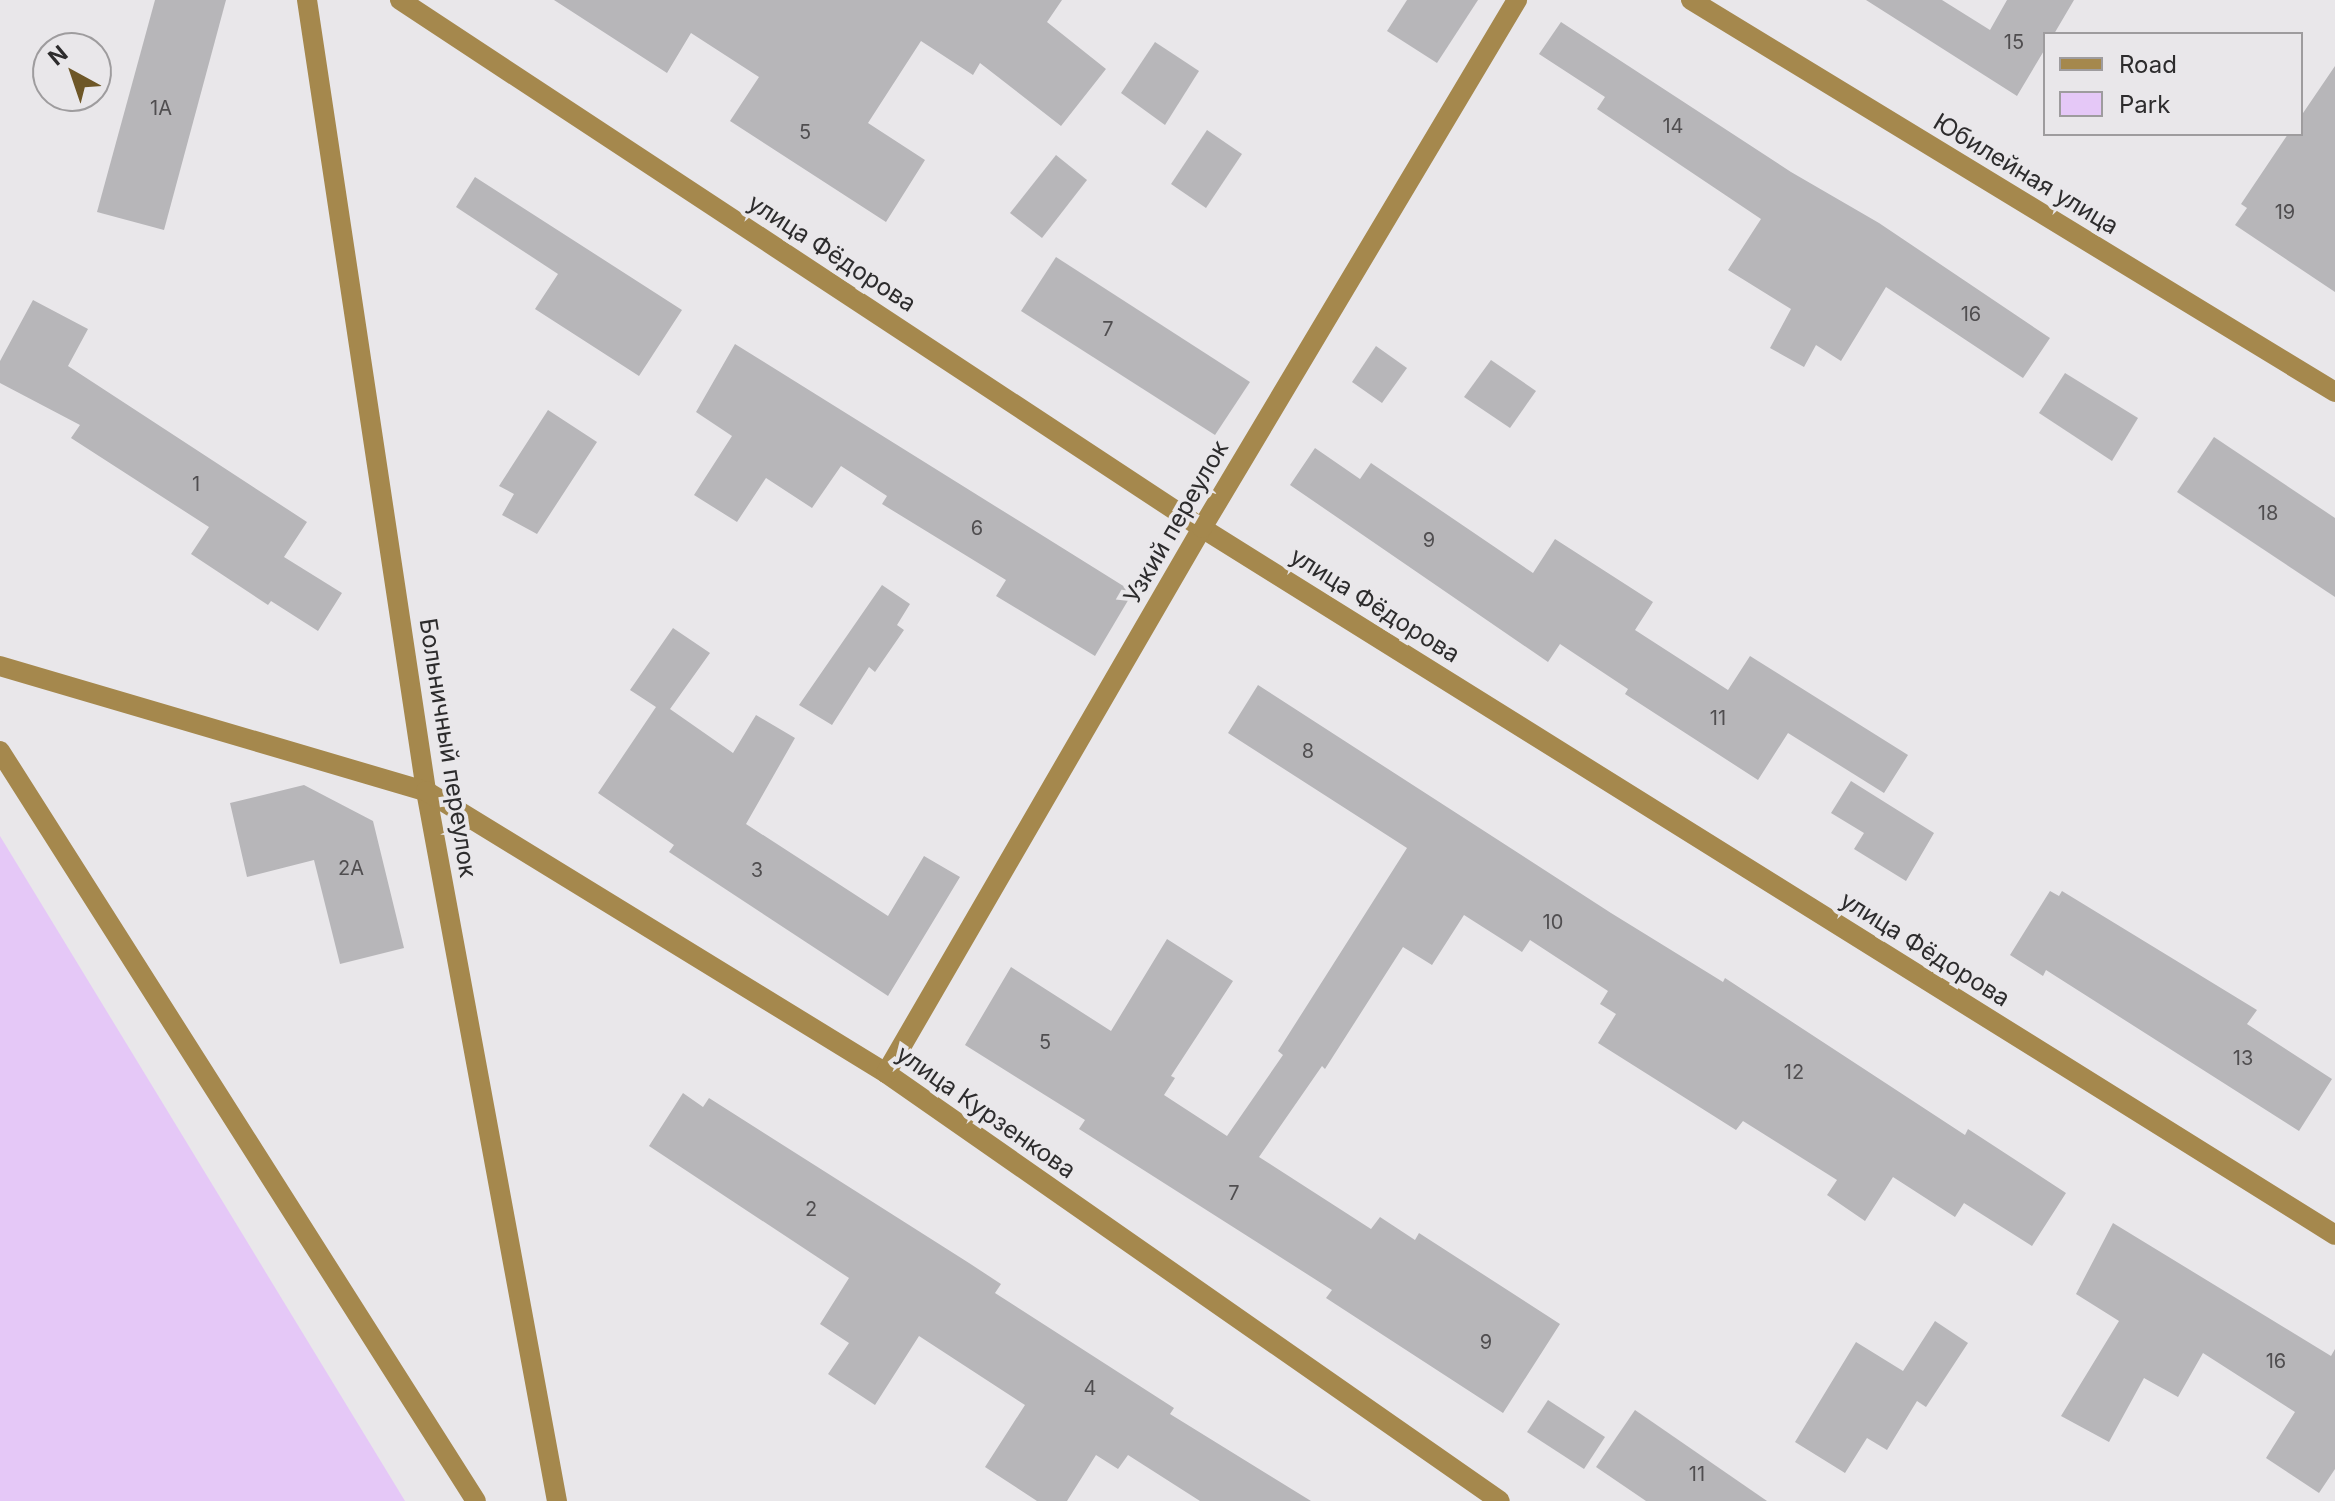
<!DOCTYPE html>
<html>
<head>
<meta charset="utf-8">
<style>
  body { margin:0 }
  #map { position:relative; width:2335px; height:1501px; overflow:hidden; background:#e9e7ea; font-family:Inter,sans-serif }
  div>[style] { position:absolute }
  .green>* { inset:0; background:#e5c8f7 }
  .building>* { inset:0; background:#b7b6b9 }
  .minor>* { height:20px; margin:-10px; padding:0 10px; transform-origin:10px; border-radius:10px; background:#a5884d }
  span { translate:-50% -50%; white-space:nowrap; text-align:center; line-height:1.15; -webkit-text-stroke:8px #e9e7ea; paint-order:stroke }
  .number-label { font-size:20px; color:#504e50 }
  .number-label span { -webkit-text-stroke-width:0 }
  .street-label { font-size:24px; color:#2d2c2d }
  .legend { position:absolute; left:2043px; top:32px; width:260px; height:104px; box-sizing:border-box; background:#e9e7ea; border:2px solid #9e9c9e; margin:0; padding:10px 14px; list-style:none; font-size:24px; color:#2d2c2d }
  .legend li { display:flex; align-items:center; gap:16px; height:40px }
  .legend b { width:40px; border:2px solid #9e9c9e }
  .north { position:absolute; left:32px; top:32px; width:80px; height:80px; box-sizing:border-box; background:#e9e7ea; border:2px solid #9e9c9e; border-radius:50%; rotate:320deg; font-size:22px; font-weight:700; line-height:32px; text-align:center; color:#2d2c2d }
  .north::after { content:''; display:block; margin:auto; width:28px; height:36px; background:#6e5727; clip-path:polygon(50% 0,100% 100%,50% 72%,0 100%) }
</style>
</head>
<body>
<div id="map">
  <div class="green">
    <div style="clip-path:polygon(0 836px,405px 1501px,0 1501px)"></div>
  </div>
  <div class="building">
    <div style="clip-path:polygon(155px 0,226px 0,164px 230px,97px 212px)"></div>
    <div style="clip-path:polygon(554px 0,1062px 0,1047px 22px,1106px 69px,1061px 126px,980px 63px,973px 75px,921px 41px,868px 123px,925px 160px,886px 222px,730px 121px,759px 77px,691px 33px,667px 73px)"></div>
    <div style="clip-path:polygon(1407px 0,1478px 0,1437px 63px,1387px 31px)"></div>
    <div style="clip-path:polygon(1866px 0,1942px 0,1990px 30px,2007px 0,2074px 0,2054px 34px,2045px 34px,2045px 49px,2017px 96px)"></div>
    <div style="clip-path:polygon(1561px 22px,1791px 172px,1879px 223px,2050px 338px,2023px 378px,1886px 287px,1841px 361px,1816px 345px,1804px 367px,1770px 348px,1791px 309px,1728px 270px,1761px 219px,1597px 109px,1605px 97px,1539px 54px)"></div>
    <div style="clip-path:polygon(1155px 42px,1199px 71px,1165px 125px,1121px 93px)"></div>
    <div style="clip-path:polygon(2335px 66px,2335px 292px,2235px 225px,2247px 208px,2241px 204px,2288px 134px,2301px 134px,2301px 116px)"></div>
    <div style="clip-path:polygon(1207px 130px,1242px 154px,1206px 208px,1171px 184px)"></div>
    <div style="clip-path:polygon(1056px 155px,1087px 180px,1042px 238px,1010px 213px)"></div>
    <div style="clip-path:polygon(475px 177px,682px 310px,639px 376px,535px 309px,558px 274px,456px 207px)"></div>
    <div style="clip-path:polygon(1056px 257px,1250px 382px,1215px 435px,1021px 311px)"></div>
    <div style="clip-path:polygon(33px 300px,88px 329px,68px 366px,307px 522px,284px 557px,342px 593px,318px 631px,271px 601px,268px 605px,191px 554px,209px 527px,71px 438px,80px 425px,0 383px,0 361px)"></div>
    <div style="clip-path:polygon(735px 344px,1133px 592px,1095px 656px,996px 596px,1006px 580px,882px 504px,887px 496px,841px 466px,812px 508px,766px 478px,737px 522px,694px 495px,732px 436px,696px 412px)"></div>
    <div style="clip-path:polygon(1376px 346px,1407px 368px,1382px 403px,1352px 382px)"></div>
    <div style="clip-path:polygon(1491px 360px,1536px 391px,1510px 428px,1464px 397px)"></div>
    <div style="clip-path:polygon(2065px 373px,2138px 418px,2112px 461px,2039px 413px)"></div>
    <div style="clip-path:polygon(548px 410px,597px 442px,537px 534px,502px 515px,514px 494px,499px 486px)"></div>
    <div style="clip-path:polygon(2214px 437px,2335px 518px,2335px 597px,2177px 492px)"></div>
    <div style="clip-path:polygon(1315px 448px,1360px 479px,1371px 463px,1533px 573px,1555px 539px,1653px 602px,1635px 630px,1728px 690px,1750px 656px,1908px 755px,1884px 793px,1788px 733px,1758px 780px,1625px 694px,1628px 689px,1560px 644px,1548px 662px,1290px 485px)"></div>
    <div style="clip-path:polygon(882px 585px,910px 604px,897px 625px,904px 630px,875px 672px,869px 667px,832px 725px,799px 705px)"></div>
    <div style="clip-path:polygon(673px 628px,710px 653px,670px 709px,733px 753px,756px 715px,795px 738px,746px 824px,888px 916px,924px 856px,960px 877px,888px 996px,669px 852px,674px 845px,598px 793px,656px 707px,630px 690px)"></div>
    <div style="clip-path:polygon(1258px 685px,1611px 913px,1723px 982px,1725px 978px,1965px 1135px,1968px 1129px,2066px 1193px,2032px 1246px,1964px 1203px,1955px 1217px,1893px 1177px,1865px 1221px,1827px 1195px,1837px 1180px,1743px 1121px,1736px 1130px,1598px 1043px,1616px 1014px,1600px 1004px,1608px 991px,1530px 940px,1522px 952px,1464px 915px,1432px 965px,1403px 947px,1325px 1069px,1322px 1066px,1259px 1157px,1371px 1229px,1380px 1217px,1415px 1240px,1419px 1233px,1560px 1324px,1503px 1413px,1326px 1298px,1332px 1290px,1079px 1129px,1085px 1120px,965px 1045px,1011px 967px,1111px 1031px,1167px 939px,1233px 981px,1171px 1076px,1175px 1078px,1164px 1095px,1227px 1136px,1283px 1055px,1278px 1051px,1407px 848px,1228px 733px)"></div>
    <div style="clip-path:polygon(1851px 781px,1934px 833px,1906px 881px,1854px 849px,1864px 833px,1831px 813px)"></div>
    <div style="clip-path:polygon(304px 785px,373px 821px,404px 948px,340px 964px,314px 860px,247px 877px,230px 803px)"></div>
    <div style="clip-path:polygon(2050px 891px,2059px 896px,2062px 891px,2257px 1010px,2247px 1024px,2332px 1079px,2299px 1131px,2046px 970px,2043px 976px,2010px 955px)"></div>
    <div style="clip-path:polygon(683px 1093px,703px 1107px,709px 1098px,969px 1263px,1001px 1284px,995px 1293px,1174px 1408px,1170px 1414px,1311px 1501px,1200px 1501px,1128px 1455px,1118px 1469px,1096px 1455px,1067px 1501px,1037px 1501px,985px 1467px,1025px 1405px,919px 1336px,875px 1405px,828px 1374px,849px 1343px,820px 1324px,849px 1278px,649px 1146px)"></div>
    <div style="clip-path:polygon(2113px 1223px,2331px 1356px,2335px 1349px,2335px 1469px,2319px 1493px,2266px 1458px,2295px 1412px,2203px 1353px,2178px 1397px,2144px 1378px,2109px 1442px,2061px 1416px,2119px 1321px,2076px 1294px)"></div>
    <div style="clip-path:polygon(1935px 1321px,1968px 1343px,1926px 1407px,1917px 1401px,1887px 1450px,1867px 1438px,1845px 1473px,1795px 1442px,1856px 1342px,1903px 1371px)"></div>
    <div style="clip-path:polygon(1548px 1400px,1605px 1437px,1584px 1469px,1527px 1432px)"></div>
    <div style="clip-path:polygon(1635px 1410px,1767px 1501px,1646px 1501px,1596px 1467px)"></div>
  </div>
  <div class="minor">
    <div style="left:307px;top:0;width:800px;rotate:81.44deg"></div>
    <div style="left:426px;top:791px;width:722px;rotate:79.55deg"></div>
    <div style="left:400px;top:0;width:960px;rotate:33.36deg"></div>
    <div style="left:1202px;top:528px;width:1335px;rotate:31.96deg"></div>
    <div style="left:1691px;top:0;width:754px;rotate:31.33deg"></div>
    <div style="left:0;top:666px;width:444px;rotate:16.4deg"></div>
    <div style="left:426px;top:791px;width:540px;rotate:31.51deg"></div>
    <div style="left:886px;top:1073px;width:748px;rotate:34.88deg"></div>
    <div style="left:0;top:751px;width:888px;rotate:57.6deg"></div>
    <div style="left:886px;top:1073px;width:630px;rotate:-59.89deg"></div>
    <div style="left:1202px;top:528px;width:615px;rotate:-59.18deg"></div>
  </div>
  <div class="number-label">
    <span style="left:2014px;top:42px">15</span>
    <span style="left:161px;top:108px">1А</span>
    <span style="left:1673px;top:126px">14</span>
    <span style="left:805px;top:132px">5</span>
    <span style="left:2285px;top:212px">19</span>
    <span style="left:1971px;top:314px">16</span>
    <span style="left:1108px;top:329px">7</span>
    <span style="left:196px;top:484px">1</span>
    <span style="left:2268px;top:513px">18</span>
    <span style="left:977px;top:528px">6</span>
    <span style="left:1429px;top:540px">9</span>
    <span style="left:1718px;top:718px">11</span>
    <span style="left:1308px;top:751px">8</span>
    <span style="left:351px;top:868px">2А</span>
    <span style="left:757px;top:870px">3</span>
    <span style="left:1553px;top:922px">10</span>
    <span style="left:1045px;top:1042px">5</span>
    <span style="left:2243px;top:1058px">13</span>
    <span style="left:1794px;top:1072px">12</span>
    <span style="left:1234px;top:1193px">7</span>
    <span style="left:811px;top:1209px">2</span>
    <span style="left:1486px;top:1342px">9</span>
    <span style="left:2276px;top:1361px">16</span>
    <span style="left:1090px;top:1388px">4</span>
    <span style="left:1697px;top:1474px">11</span>
  </div>
  <div class="street-label">
    <span style="left:2026px;top:174px;rotate:31deg">Юбилейная улица</span>
    <span style="left:832px;top:253px;rotate:33deg">улица Фёдорова</span>
    <span style="left:1176px;top:522px;rotate:-60deg">Узкий переулок</span>
    <span style="left:1375px;top:605px;rotate:32deg">улица Фёдорова</span>
    <span style="left:448px;top:748px;rotate:81deg">Больничный переулок</span>
    <span style="left:1925px;top:949px;rotate:32deg">улица Фёдорова</span>
    <span style="left:986px;top:1112px;rotate:35deg">улица Курзенкова</span>
  </div>
  <ul class="legend">
  <li><b style="height:10px;background:#a5884d"></b>Road</li>
  <li><b style="height:22px;background:#e5c8f7"></b>Park</li>
  </ul>
  <div class="north">N</div>
</div>
</body>
</html>
